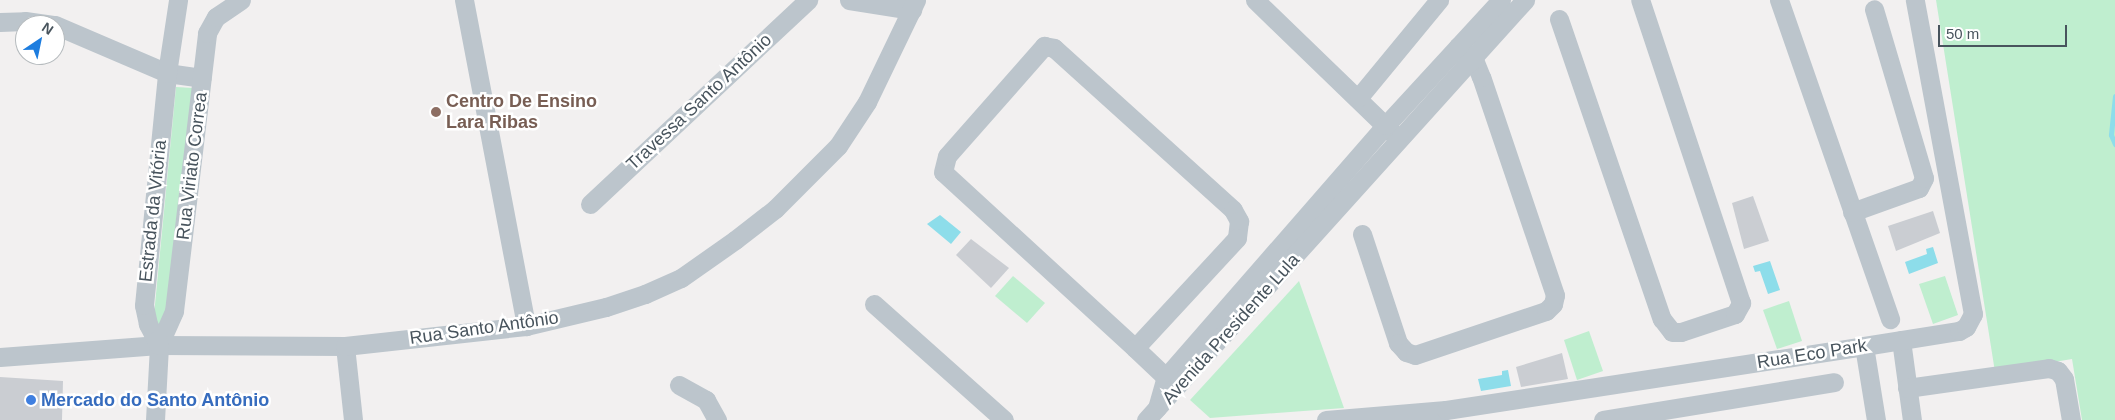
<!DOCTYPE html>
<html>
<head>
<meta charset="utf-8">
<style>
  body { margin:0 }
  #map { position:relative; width:2115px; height:420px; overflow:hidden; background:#f2f0f0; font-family:Arial,sans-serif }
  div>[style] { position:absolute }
  .green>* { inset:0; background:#bfeecf }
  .water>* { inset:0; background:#8dddea }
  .stream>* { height:5px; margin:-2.5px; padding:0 2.5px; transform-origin:2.5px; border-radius:2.5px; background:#8dddea }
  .building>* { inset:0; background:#cacdd2 }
  .minor>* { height:19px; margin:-9.5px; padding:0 9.5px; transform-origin:9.5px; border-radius:9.5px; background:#bcc5cc }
  .dots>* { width:14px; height:14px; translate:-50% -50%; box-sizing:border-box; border:2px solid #fff; border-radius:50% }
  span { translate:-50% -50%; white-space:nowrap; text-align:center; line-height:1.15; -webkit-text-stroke:5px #fff; paint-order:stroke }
  .education-label { font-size:18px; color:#785e54; font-weight:700 }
  .left { translate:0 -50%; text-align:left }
  .street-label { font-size:18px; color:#48545d }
  .shop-label { font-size:18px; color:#366cbe; font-weight:700 }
  .north { position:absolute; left:15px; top:15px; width:50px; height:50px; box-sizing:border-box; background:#fff; border:1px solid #b6bbbe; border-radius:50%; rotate:34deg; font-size:14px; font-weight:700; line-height:20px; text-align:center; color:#48545d }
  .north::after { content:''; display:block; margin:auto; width:18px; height:22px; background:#1d7ddf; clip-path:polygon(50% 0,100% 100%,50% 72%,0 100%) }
  .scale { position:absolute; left:1938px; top:25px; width:129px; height:22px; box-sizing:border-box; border:2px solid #48545d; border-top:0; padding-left:6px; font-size:15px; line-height:18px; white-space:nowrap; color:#48545d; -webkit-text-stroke:4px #fff; paint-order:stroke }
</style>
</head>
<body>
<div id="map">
  <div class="green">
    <div style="clip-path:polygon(1936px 0,2115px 0,2115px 420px,2082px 420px,2072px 359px,1995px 372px)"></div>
    <div style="clip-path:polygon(176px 87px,193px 88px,167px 325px,153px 325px)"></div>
    <div style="clip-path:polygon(1013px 276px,1045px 303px,1027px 323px,995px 296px)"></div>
    <div style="clip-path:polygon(1945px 276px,1958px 315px,1933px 324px,1919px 284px)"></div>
    <div style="clip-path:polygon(1299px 281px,1344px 408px,1210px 418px,1190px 400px)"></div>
    <div style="clip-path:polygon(1789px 301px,1802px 341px,1777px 349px,1763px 310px)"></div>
    <div style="clip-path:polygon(1589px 331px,1603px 371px,1577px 380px,1564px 340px)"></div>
  </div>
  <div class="water">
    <div style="clip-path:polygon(940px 215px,961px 232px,951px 244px,927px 224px)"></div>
    <div style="clip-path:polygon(1933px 247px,1938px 263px,1909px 274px,1905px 262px,1927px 254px,1926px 249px)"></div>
    <div style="clip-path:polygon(1770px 261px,1780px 290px,1768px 294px,1760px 271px,1755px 272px,1753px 266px)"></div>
    <div style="clip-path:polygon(1508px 370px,1511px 386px,1481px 391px,1478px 379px,1502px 375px,1502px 371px)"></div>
  </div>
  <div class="stream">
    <div style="left:2115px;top:96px;width:39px;rotate:96deg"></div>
    <div style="left:2111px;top:135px;width:10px;rotate:66deg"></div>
  </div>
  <div class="building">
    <div style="clip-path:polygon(1753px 196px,1769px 241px,1744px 249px,1732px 203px)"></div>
    <div style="clip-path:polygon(1933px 211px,1940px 233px,1896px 251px,1888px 226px)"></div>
    <div style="clip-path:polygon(971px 239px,1009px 268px,991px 288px,956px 255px)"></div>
    <div style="clip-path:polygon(1562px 353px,1568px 379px,1521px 387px,1516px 367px)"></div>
    <div style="clip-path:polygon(0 377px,63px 381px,62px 420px,0 420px)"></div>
  </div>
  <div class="minor">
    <div style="left:464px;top:0;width:332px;rotate:79.2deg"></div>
    <div style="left:849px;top:0;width:64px;rotate:9deg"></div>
    <div style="left:1255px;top:0;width:193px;rotate:44deg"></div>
    <div style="left:1779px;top:0;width:338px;rotate:70.8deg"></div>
    <div style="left:1559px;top:19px;width:317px;rotate:71.1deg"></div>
    <div style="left:1662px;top:319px;width:16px;rotate:52deg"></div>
    <div style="left:1672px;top:332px;width:9px"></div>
    <div style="left:1681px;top:332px;width:57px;rotate:-18.4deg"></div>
    <div style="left:1735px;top:314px;width:13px;rotate:-61deg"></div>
    <div style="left:1741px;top:303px;width:319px;rotate:-108.4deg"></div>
    <div style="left:0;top:22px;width:25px;rotate:-2deg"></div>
    <div style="left:25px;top:21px;width:30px;rotate:8deg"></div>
    <div style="left:55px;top:25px;width:122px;rotate:23.2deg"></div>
    <div style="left:167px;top:73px;width:35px;rotate:8deg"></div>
    <div style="left:1044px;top:46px;width:10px;rotate:11deg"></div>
    <div style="left:1054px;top:48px;width:241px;rotate:42.1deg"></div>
    <div style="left:1233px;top:210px;width:13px;rotate:61deg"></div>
    <div style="left:1239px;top:221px;width:17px;rotate:97deg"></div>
    <div style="left:1237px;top:238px;width:150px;rotate:132.8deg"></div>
    <div style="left:1135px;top:348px;width:260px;rotate:-137.5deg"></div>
    <div style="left:943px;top:172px;width:16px;rotate:-76deg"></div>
    <div style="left:947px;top:156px;width:147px;rotate:-48.6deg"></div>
    <div style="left:1359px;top:97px;width:126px;rotate:-50.5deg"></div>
    <div style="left:590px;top:204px;width:299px;rotate:-43.1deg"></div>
    <div style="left:1852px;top:212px;width:71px;rotate:-19.7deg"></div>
    <div style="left:1919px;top:188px;width:11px;rotate:-63deg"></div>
    <div style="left:1924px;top:178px;width:176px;rotate:-106.5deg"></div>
    <div style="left:1362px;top:234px;width:115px;rotate:71.7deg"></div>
    <div style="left:1398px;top:343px;width:12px;rotate:48deg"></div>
    <div style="left:1406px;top:352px;width:9px;rotate:18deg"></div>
    <div style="left:1415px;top:355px;width:138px;rotate:-18.6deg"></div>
    <div style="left:1546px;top:311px;width:10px;rotate:-45deg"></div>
    <div style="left:1553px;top:304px;width:9px;rotate:-77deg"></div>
    <div style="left:1555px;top:295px;width:230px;rotate:-108.7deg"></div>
    <div style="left:1481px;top:77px;width:18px;rotate:-112deg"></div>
    <div style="left:1474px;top:60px;width:21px;rotate:-139deg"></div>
    <div style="left:874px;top:304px;width:174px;rotate:41.7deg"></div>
    <div style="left:1901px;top:340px;width:81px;rotate:82.2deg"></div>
    <div style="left:159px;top:345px;width:37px;rotate:-66deg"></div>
    <div style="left:174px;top:311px;width:280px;rotate:-83.2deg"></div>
    <div style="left:207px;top:33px;width:18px;rotate:-61deg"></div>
    <div style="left:216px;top:17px;width:30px;rotate:-34deg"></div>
    <div style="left:345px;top:346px;width:74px;rotate:83.8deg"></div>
    <div style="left:1864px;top:346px;width:75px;rotate:80.8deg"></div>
    <div style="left:1135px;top:348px;width:55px;rotate:43.5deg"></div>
    <div style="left:0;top:357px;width:159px;rotate:-4.3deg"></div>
    <div style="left:159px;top:345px;width:186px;rotate:0.3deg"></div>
    <div style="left:345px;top:346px;width:182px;rotate:-6.3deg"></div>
    <div style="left:526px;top:326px;width:82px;rotate:-13.4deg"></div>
    <div style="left:606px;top:307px;width:41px;rotate:-18.4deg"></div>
    <div style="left:645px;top:294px;width:39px;rotate:-24deg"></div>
    <div style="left:681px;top:278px;width:66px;rotate:-35.1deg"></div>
    <div style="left:735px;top:240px;width:51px;rotate:-37.8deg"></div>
    <div style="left:775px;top:209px;width:89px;rotate:-45deg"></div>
    <div style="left:838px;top:146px;width:53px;rotate:-56.6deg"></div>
    <div style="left:867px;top:102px;width:113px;rotate:-64.3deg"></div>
    <div style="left:679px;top:385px;width:31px;rotate:29deg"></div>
    <div style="left:706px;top:400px;width:23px;rotate:61deg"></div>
    <div style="left:1907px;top:388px;width:143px;rotate:-8deg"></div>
    <div style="left:2049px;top:368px;width:9px;rotate:18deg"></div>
    <div style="left:2058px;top:371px;width:10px;rotate:53deg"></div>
    <div style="left:2064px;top:379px;width:42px;rotate:80.3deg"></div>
    <div style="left:1157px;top:408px;width:32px;rotate:-74deg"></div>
    <div style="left:1166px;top:377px;width:335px;rotate:-48.9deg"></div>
    <div style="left:1386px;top:125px;width:170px;rotate:-47.4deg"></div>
    <div style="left:155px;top:420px;width:75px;rotate:-86.9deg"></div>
    <div style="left:159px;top:345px;width:24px;rotate:-118deg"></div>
    <div style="left:148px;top:324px;width:19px;rotate:-102deg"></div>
    <div style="left:144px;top:305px;width:233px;rotate:-84.3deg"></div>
    <div style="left:167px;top:73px;width:74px;rotate:-81.4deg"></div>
    <div style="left:1146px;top:420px;width:566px;rotate:-47.94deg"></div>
    <div style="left:1326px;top:420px;width:120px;rotate:-4.8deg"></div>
    <div style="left:1446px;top:410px;width:423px;rotate:-8.7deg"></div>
    <div style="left:1864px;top:346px;width:96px;rotate:-9deg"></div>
    <div style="left:1959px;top:331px;width:8px;rotate:-30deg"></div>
    <div style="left:1966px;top:327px;width:15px;rotate:-62deg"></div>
    <div style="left:1973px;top:314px;width:319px;rotate:-100.5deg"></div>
    <div style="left:1603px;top:420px;width:234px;rotate:-9.3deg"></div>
  </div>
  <div class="dots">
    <div style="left:436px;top:112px;background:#8d6e63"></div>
    <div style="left:31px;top:400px;background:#3f7fe0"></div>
  </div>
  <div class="education-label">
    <span class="left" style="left:446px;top:112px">Centro De Ensino<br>Lara Ribas</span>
  </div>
  <div class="street-label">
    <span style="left:699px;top:102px;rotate:-43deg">Travessa Santo Antônio</span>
    <span style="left:192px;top:166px;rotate:-83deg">Rua Viriato Correa</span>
    <span style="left:153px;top:211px;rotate:-84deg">Estrada da Vitória</span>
    <span style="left:484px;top:328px;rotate:-8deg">Rua Santo Antônio</span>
    <span style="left:1231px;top:329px;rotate:-48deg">Avenida Presidente Lula</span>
    <span style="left:1812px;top:354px;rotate:-9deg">Rua Eco Park</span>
  </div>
  <div class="shop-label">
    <span class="left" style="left:41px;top:400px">Mercado do Santo Antônio</span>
  </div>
  <div class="north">N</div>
  <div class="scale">50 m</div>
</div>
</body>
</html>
